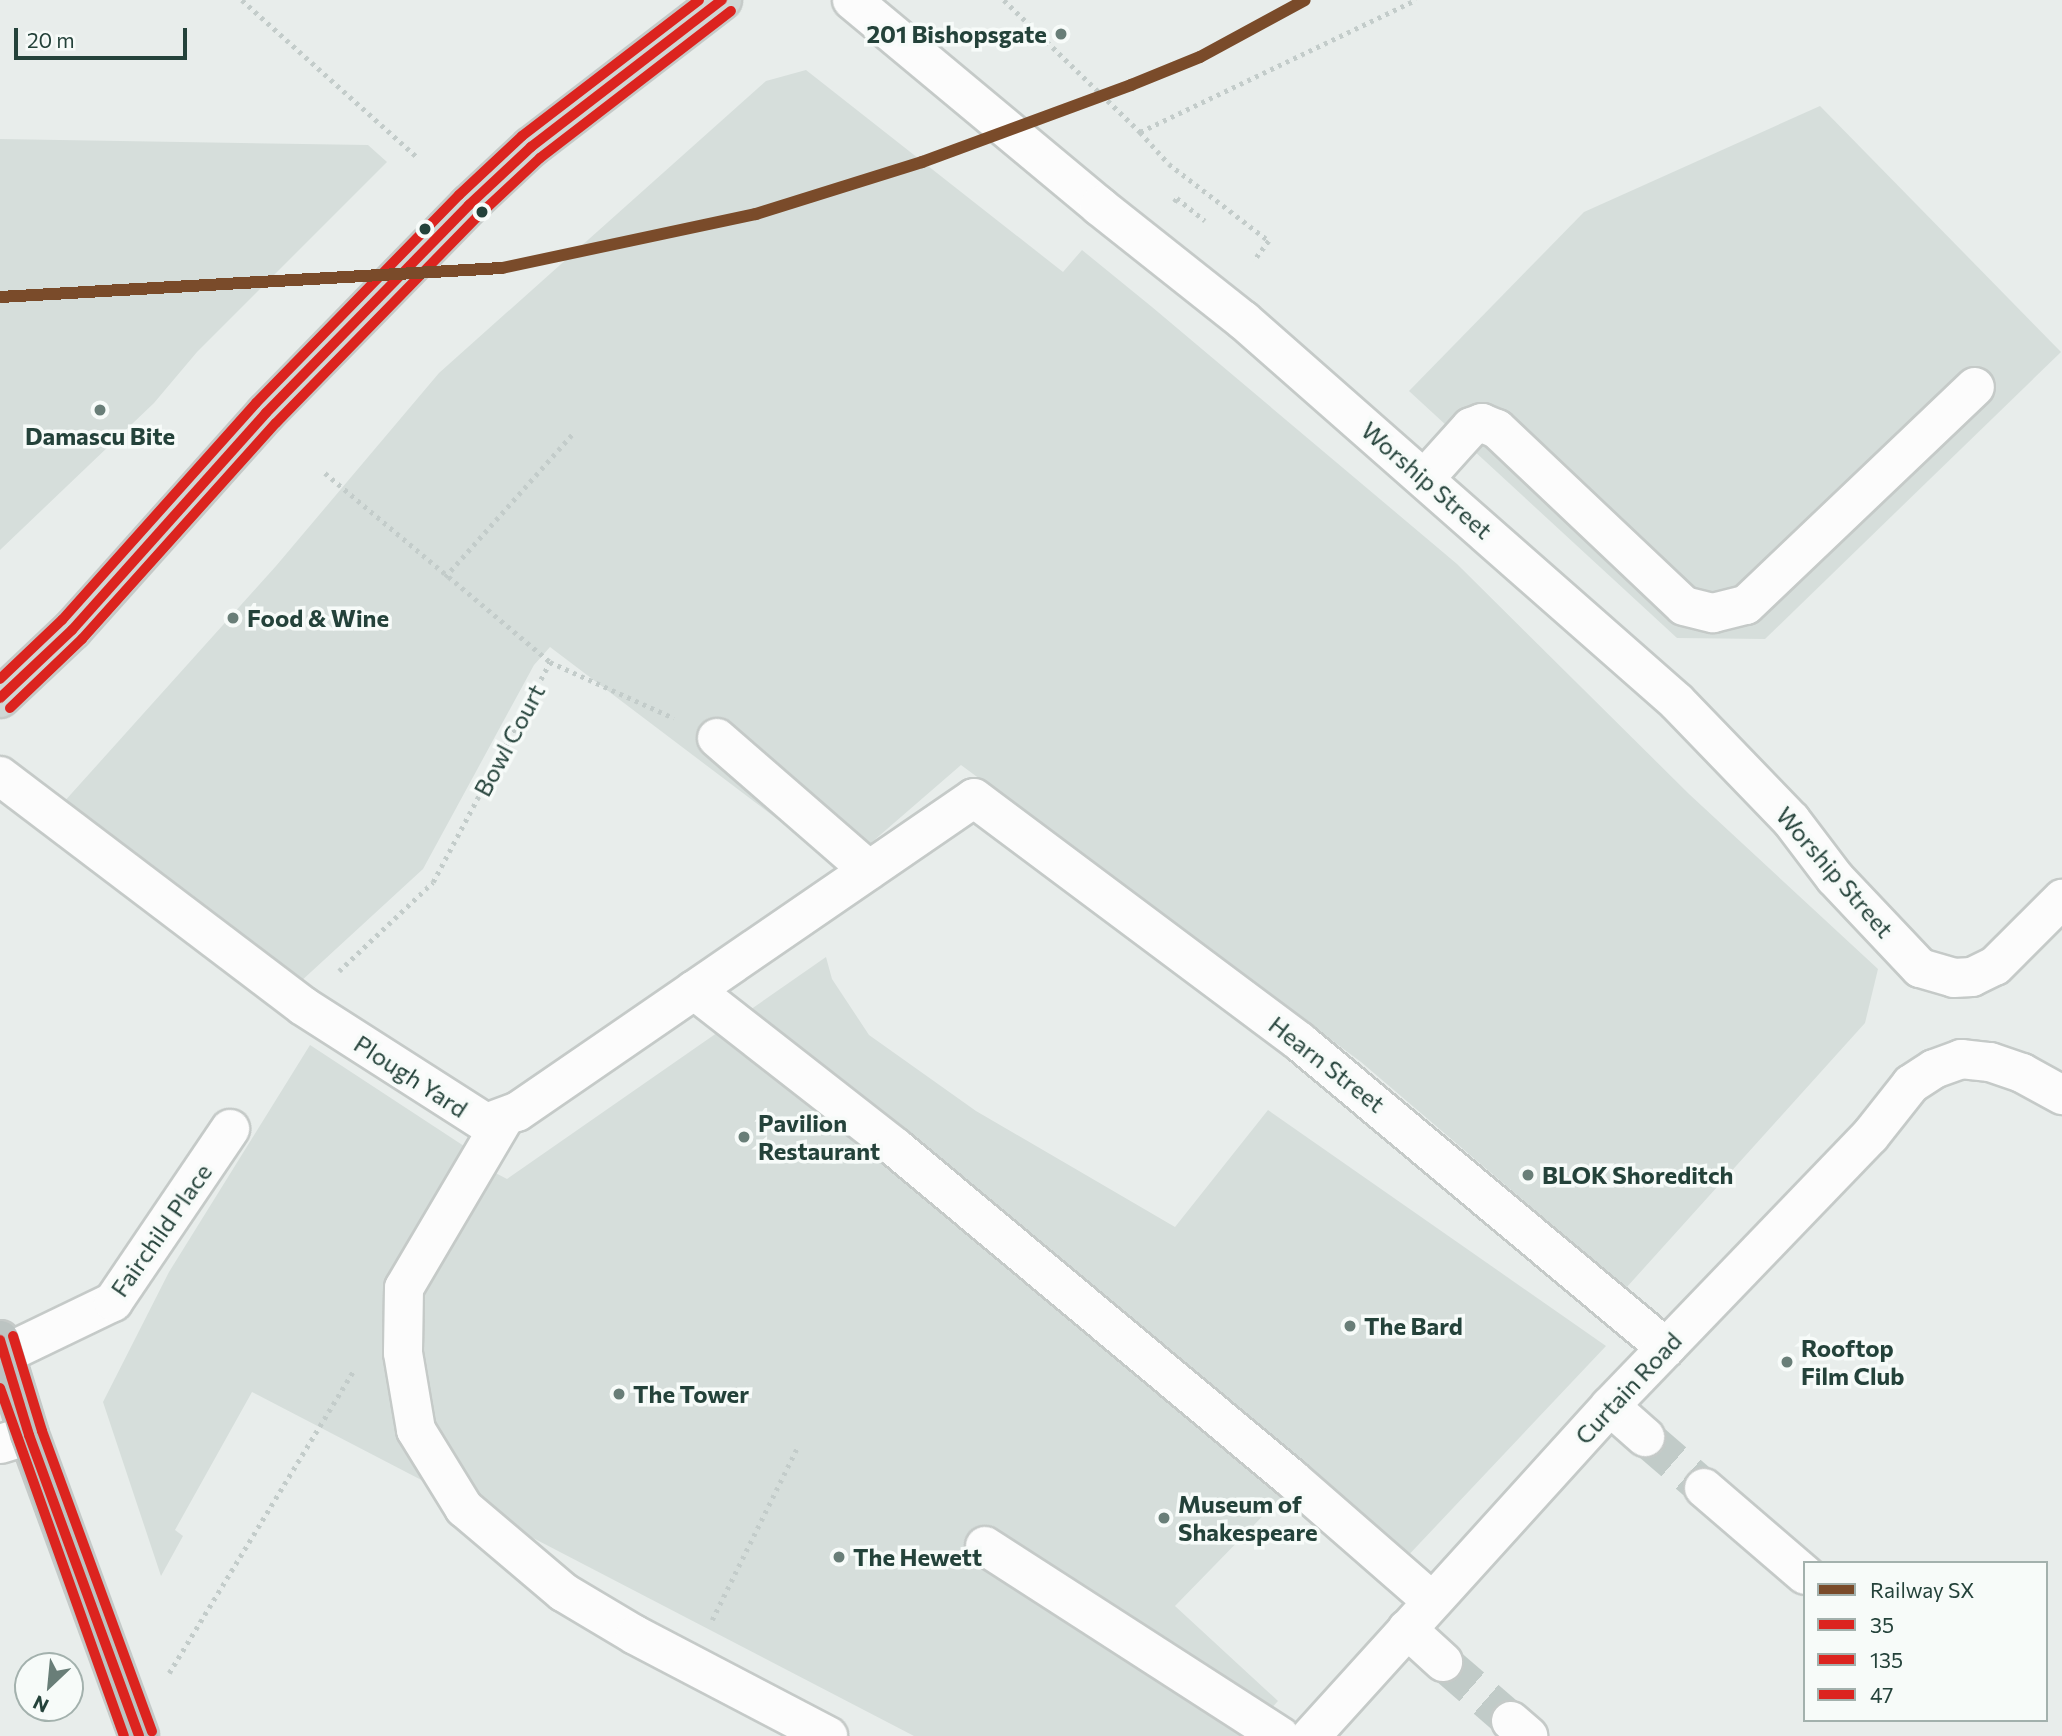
<!DOCTYPE html>
<html>
<head>
<meta charset="utf-8">
<style>
  body { margin:0 }
  #map { position:relative; width:2062px; height:1736px; overflow:hidden; background:#e8edeb; font-family:Commissioner,sans-serif }
  div>[style] { position:absolute }
  .built>* { inset:0; background:#d6dedb }
  .minor-tunnel>* { height:38px; margin-top:-19px; transform-origin:0; background:repeating-linear-gradient(90deg,#c1cbc8 0 38px,transparent 0 57px) }
  .path>* { height:4.5px; margin-top:-2.25px; transform-origin:0; background:repeating-linear-gradient(90deg,#c3ccca 0 3.5px,transparent 0 8.5px) }
  .roads { filter:drop-shadow(2px 0 #c5cac8) drop-shadow(-2px 0 #c5cac8) drop-shadow(0 2px #c5cac8) drop-shadow(0 -2px #c5cac8) }
  .minor>* { height:38px; margin:-19px; padding:0 19px; transform-origin:19px; border-radius:19px; background:#fcfcfc }
  .major>* { height:38px; margin:-19px; padding:0 19px; transform-origin:19px; border-radius:19px; background:#cfd7d5 }
  .highway>* { height:38px; margin:-19px; padding:0 19px; transform-origin:19px; border-radius:19px; background:#bcc4c2 }
  .bus-1>* { height:10px; margin:-5px; padding:0 5px; transform-origin:5px; border-radius:5px; background:#dc241f }
  .bus-2>* { height:10px; margin:-5px; padding:0 5px; transform-origin:5px; border-radius:5px; background:#dc241f }
  .bus-3>* { height:10px; margin:-5px; padding:0 5px; transform-origin:5px; border-radius:5px; background:#dc241f }
  .rail-1>* { height:12px; margin:-6px; padding:0 6px; transform-origin:6px; border-radius:6px; background:#7a4b2a }
  .dots>* { width:19px; height:19px; translate:-50% -50%; box-sizing:border-box; border:4px solid #f7fbf9; border-radius:50% }
  span { translate:-50% -50%; white-space:nowrap; text-align:center; line-height:1.15; -webkit-text-stroke:7px #f7fbf9; paint-order:stroke }
  .poi-label { font-size:24px; color:#24423a; font-weight:700 }
  .right { translate:-100% -50%; text-align:right }
  .left { translate:0 -50%; text-align:left }
  .street-label { font-size:24px; color:#24423a }
  .legend { position:absolute; left:1803px; top:1561px; width:245px; height:161px; box-sizing:border-box; background:#f7fbf9; border:2px solid #a3b1ad; margin:0; padding:9px 12px; list-style:none; font-size:21px; color:#24423a }
  .legend li { display:flex; align-items:center; gap:14px; height:35px }
  .legend b { width:35px; border:2px solid #a3b1ad }
  .north { position:absolute; left:14px; top:1652px; width:70px; height:70px; box-sizing:border-box; background:#f7fbf9; border:2px solid #a3b1ad; border-radius:50%; rotate:206deg; font-size:19px; font-weight:700; line-height:28px; text-align:center; color:#24423a }
  .north::after { content:''; display:block; margin:auto; width:24px; height:32px; background:#697e78; clip-path:polygon(50% 0,100% 100%,50% 72%,0 100%) }
  .scale { position:absolute; left:14px; top:28px; width:173px; height:32px; box-sizing:border-box; border:4px solid #24423a; border-top:0; padding-left:9px; font-size:21px; line-height:24px; white-space:nowrap; color:#24423a; -webkit-text-stroke:5px #f7fbf9; paint-order:stroke }
</style>
</head>
<body>
<div id="map">
  <div class="built">
    <div style="clip-path:polygon(806px 70px,1063px 272px,1082px 250px,1152px 307px,1457px 564px,1689px 794px,1878px 969px,1865px 1023px,1626px 1288px,1361px 1062px,961px 765px,842px 868px,550px 647px,534px 665px,423px 869px,299px 983px,63px 803px,276px 566px,439px 373px,766px 81px)"></div>
    <div style="clip-path:polygon(1820px 106px,2061px 352px,1765px 639px,1677px 638px,1409px 391px,1584px 212px)"></div>
    <div style="clip-path:polygon(0 139px,368px 145px,387px 162px,197px 352px,154px 403px,0 550px)"></div>
    <div style="clip-path:polygon(826px 957px,832px 979px,869px 1035px,976px 1111px,1175px 1227px,1268px 1110px,1606px 1346px,1403px 1561px,1289px 1489px,1175px 1606px,1278px 1701px,1246px 1736px,914px 1736px,252px 1392px,175px 1530px,183px 1536px,161px 1576px,103px 1402px,169px 1272px,310px 1045px,467px 1148px,463px 1156px,507px 1179px)"></div>
  </div>
  <div class="minor-tunnel">
    <div style="left:1645px;top:1437px;width:78px;rotate:40.8deg"></div>
    <div style="left:1443px;top:1662px;width:90px;rotate:40.9deg"></div>
  </div>
  <div class="path">
    <div style="left:242px;top:0;width:237px;rotate:41.9deg"></div>
    <div style="left:1004px;top:0;width:190px;rotate:44.1deg"></div>
    <div style="left:1140px;top:132px;width:306px;rotate:-25.6deg"></div>
    <div style="left:1140px;top:132px;width:43px;rotate:47.8deg"></div>
    <div style="left:1169px;top:164px;width:126px;rotate:37.6deg"></div>
    <div style="left:1269px;top:241px;width:25px;rotate:127deg"></div>
    <div style="left:1174px;top:202px;width:5px;rotate:-53deg"></div>
    <div style="left:1177px;top:198px;width:36px;rotate:39deg"></div>
    <div style="left:325px;top:473px;width:294px;rotate:40deg"></div>
    <div style="left:550px;top:662px;width:136px;rotate:24.3deg"></div>
    <div style="left:445px;top:577px;width:195px;rotate:-48.3deg"></div>
    <div style="left:339px;top:971px;width:129px;rotate:-43.4deg"></div>
    <div style="left:433px;top:882px;width:249px;rotate:-62deg"></div>
    <div style="left:712px;top:1620px;width:192px;rotate:-63.7deg"></div>
    <div style="left:169px;top:1673px;width:355px;rotate:-58.6deg"></div>
  </div>
  <div class="roads">
    <div class="minor">
      <div style="left:852px;top:0;width:322px;rotate:39.8deg"></div>
      <div style="left:1099px;top:206px;width:184px;rotate:38.4deg"></div>
      <div style="left:1243px;top:320px;width:578px;rotate:41.35deg"></div>
      <div style="left:1677px;top:702px;width:164px;rotate:46deg"></div>
      <div style="left:1791px;top:820px;width:73px;rotate:52.8deg"></div>
      <div style="left:1835px;top:878px;width:124px;rotate:46.6deg"></div>
      <div style="left:1920px;top:968px;width:35px;rotate:16deg"></div>
      <div style="left:1954px;top:978px;width:18px;rotate:-3deg"></div>
      <div style="left:1972px;top:977px;width:25px;rotate:-26deg"></div>
      <div style="left:1995px;top:966px;width:95px;rotate:-45deg"></div>
      <div style="left:1426px;top:477px;width:67px;rotate:-48deg"></div>
      <div style="left:1471px;top:427px;width:12px;rotate:-20deg"></div>
      <div style="left:1482px;top:423px;width:16px;rotate:22deg"></div>
      <div style="left:1497px;top:429px;width:257px;rotate:43.4deg"></div>
      <div style="left:1684px;top:606px;width:30px;rotate:14deg"></div>
      <div style="left:1713px;top:613px;width:34px;rotate:-14deg"></div>
      <div style="left:1746px;top:605px;width:316px;rotate:-43.6deg"></div>
      <div style="left:717px;top:738px;width:201px;rotate:41deg"></div>
      <div style="left:0;top:776px;width:380px;rotate:37.2deg"></div>
      <div style="left:303px;top:1006px;width:217px;rotate:32.6deg"></div>
      <div style="left:486px;top:1123px;width:33px;rotate:-20deg"></div>
      <div style="left:517px;top:1112px;width:554px;rotate:-34.49deg"></div>
      <div style="left:974px;top:798px;width:407px;rotate:36.8deg"></div>
      <div style="left:1300px;top:1042px;width:477px;rotate:39.9deg"></div>
      <div style="left:694px;top:990px;width:256px;rotate:38deg"></div>
      <div style="left:896px;top:1148px;width:516px;rotate:39.89deg"></div>
      <div style="left:1292px;top:1479px;width:186px;rotate:41.1deg"></div>
      <div style="left:503px;top:1120px;width:195px;rotate:120.5deg"></div>
      <div style="left:404px;top:1288px;width:65px;rotate:90.9deg"></div>
      <div style="left:403px;top:1353px;width:78px;rotate:80.4deg"></div>
      <div style="left:416px;top:1430px;width:92px;rotate:58.4deg"></div>
      <div style="left:464px;top:1508px;width:130px;rotate:40.3deg"></div>
      <div style="left:563px;top:1592px;width:84px;rotate:30.8deg"></div>
      <div style="left:635px;top:1635px;width:218px;rotate:27.6deg"></div>
      <div style="left:5px;top:1354px;width:120px;rotate:-25.7deg"></div>
      <div style="left:113px;top:1302px;width:209px;rotate:-55.9deg"></div>
      <div style="left:1610px;top:1406px;width:47px;rotate:41.5deg"></div>
      <div style="left:0;top:1444px;width:30px;rotate:-17deg"></div>
      <div style="left:1704px;top:1488px;width:133px;rotate:40.7deg"></div>
      <div style="left:985px;top:1546px;width:351px;rotate:32.8deg"></div>
      <div style="left:1407px;top:1629px;width:49px;rotate:42.5deg"></div>
      <div style="left:1511px;top:1721px;width:23px;rotate:41deg"></div>
      <div style="left:1311px;top:1736px;width:445px;rotate:-47.8deg"></div>
      <div style="left:1610px;top:1406px;width:375px;rotate:-46.1deg"></div>
      <div style="left:1870px;top:1136px;width:66px;rotate:-51.7deg"></div>
      <div style="left:1911px;top:1084px;width:27px;rotate:-33deg"></div>
      <div style="left:1934px;top:1069px;width:29px;rotate:-20deg"></div>
      <div style="left:1961px;top:1059px;width:29px;rotate:6deg"></div>
      <div style="left:1990px;top:1062px;width:34px;rotate:19deg"></div>
      <div style="left:2022px;top:1073px;width:46px;rotate:28.8deg"></div>
    </div>
    <div class="major">
      <div style="left:0;top:698px;width:99px;rotate:-43.4deg"></div>
      <div style="left:72px;top:630px;width:291px;rotate:-48.2deg"></div>
      <div style="left:266px;top:413px;width:291px;rotate:-45.7deg"></div>
      <div style="left:469px;top:205px;width:85px;rotate:-43.1deg"></div>
      <div style="left:531px;top:147px;width:241px;rotate:-37.6deg"></div>
    </div>
    <div class="highway">
      <div style="left:0;top:1340px;width:99px;rotate:73deg"></div>
      <div style="left:29px;top:1435px;width:320px;rotate:69.9deg"></div>
    </div>
  </div>
  <div class="bus-1">
    <div style="left:0;top:698px;width:99px;rotate:-43.4deg"></div>
    <div style="left:72px;top:630px;width:291px;rotate:-48.2deg"></div>
    <div style="left:266px;top:413px;width:291px;rotate:-45.7deg"></div>
    <div style="left:469px;top:205px;width:85px;rotate:-43.1deg"></div>
    <div style="left:531px;top:147px;width:241px;rotate:-37.6deg"></div>
    <div style="left:0;top:1340px;width:99px;rotate:73deg"></div>
    <div style="left:29px;top:1435px;width:320px;rotate:69.9deg"></div>
  </div>
  <div class="bus-2">
    <div style="left:10px;top:708px;width:100px;rotate:-43.8deg"></div>
    <div style="left:82px;top:639px;width:290px;rotate:-48.1deg"></div>
    <div style="left:276px;top:423px;width:291px;rotate:-45.7deg"></div>
    <div style="left:479px;top:215px;width:83px;rotate:-43.1deg"></div>
    <div style="left:540px;top:158px;width:241px;rotate:-37.6deg"></div>
    <div style="left:0;top:1388px;width:369px;rotate:70.4deg"></div>
  </div>
  <div class="bus-3">
    <div style="left:0;top:679px;width:86px;rotate:-43.6deg"></div>
    <div style="left:62px;top:620px;width:291px;rotate:-48.2deg"></div>
    <div style="left:256px;top:403px;width:291px;rotate:-45.7deg"></div>
    <div style="left:459px;top:195px;width:86px;rotate:-43.1deg"></div>
    <div style="left:522px;top:136px;width:223px;rotate:-37.5deg"></div>
    <div style="left:13px;top:1336px;width:99px;rotate:73deg"></div>
    <div style="left:42px;top:1431px;width:320px;rotate:69.9deg"></div>
  </div>
  <div class="rail-1">
    <div style="left:0;top:297px;width:503px;rotate:-3.31deg"></div>
    <div style="left:502px;top:268px;width:260px;rotate:-12deg"></div>
    <div style="left:756px;top:214px;width:174px;rotate:-17.4deg"></div>
    <div style="left:922px;top:162px;width:223px;rotate:-20.2deg"></div>
    <div style="left:1131px;top:85px;width:74px;rotate:-22.1deg"></div>
    <div style="left:1200px;top:57px;width:119px;rotate:-28.5deg"></div>
  </div>
  <div class="dots">
    <div style="left:1061px;top:34px;background:#697e78"></div>
    <div style="left:482px;top:212px;background:#24423a"></div>
    <div style="left:425px;top:229px;background:#24423a"></div>
    <div style="left:100px;top:410px;background:#697e78"></div>
    <div style="left:233px;top:618px;background:#697e78"></div>
    <div style="left:744px;top:1137px;background:#697e78"></div>
    <div style="left:1528px;top:1175px;background:#697e78"></div>
    <div style="left:1350px;top:1326px;background:#697e78"></div>
    <div style="left:1787px;top:1362px;background:#697e78"></div>
    <div style="left:619px;top:1394px;background:#697e78"></div>
    <div style="left:1164px;top:1518px;background:#697e78"></div>
    <div style="left:839px;top:1557px;background:#697e78"></div>
  </div>
  <div class="poi-label">
    <span class="right" style="left:1047px;top:34px">201 Bishopsgate</span>
    <span style="left:100px;top:436px">Damascu Bite</span>
    <span class="left" style="left:247px;top:618px">Food &amp; Wine</span>
    <span class="left" style="left:758px;top:1137px">Pavilion<br>Restaurant</span>
    <span class="left" style="left:1542px;top:1175px">BLOK Shoreditch</span>
    <span class="left" style="left:1364px;top:1326px">The Bard</span>
    <span class="left" style="left:1801px;top:1362px">Rooftop<br>Film Club</span>
    <span class="left" style="left:633px;top:1394px">The Tower</span>
    <span class="left" style="left:1178px;top:1518px">Museum of<br>Shakespeare</span>
    <span class="left" style="left:853px;top:1557px">The Hewett</span>
  </div>
  <div class="street-label">
    <span style="left:1427px;top:480px;rotate:41deg">Worship Street</span>
    <span style="left:509px;top:740px;rotate:-62deg">Bowl Court</span>
    <span style="left:1835px;top:872px;rotate:49deg">Worship Street</span>
    <span style="left:1327px;top:1064px;rotate:38deg">Hearn Street</span>
    <span style="left:411px;top:1076px;rotate:33deg">Plough Yard</span>
    <span style="left:161px;top:1230px;rotate:-55deg">Fairchild Place</span>
    <span style="left:1628px;top:1388px;rotate:-47deg">Curtain Road</span>
  </div>
  <ul class="legend">
  <li><b style="height:9px;background:#7a4b2a"></b>Railway SX</li>
  <li><b style="height:9px;background:#dc241f"></b>35</li>
  <li><b style="height:9px;background:#dc241f"></b>135</li>
  <li><b style="height:9px;background:#dc241f"></b>47</li>
  </ul>
  <div class="north">N</div>
  <div class="scale">20 m</div>
</div>
</body>
</html>
